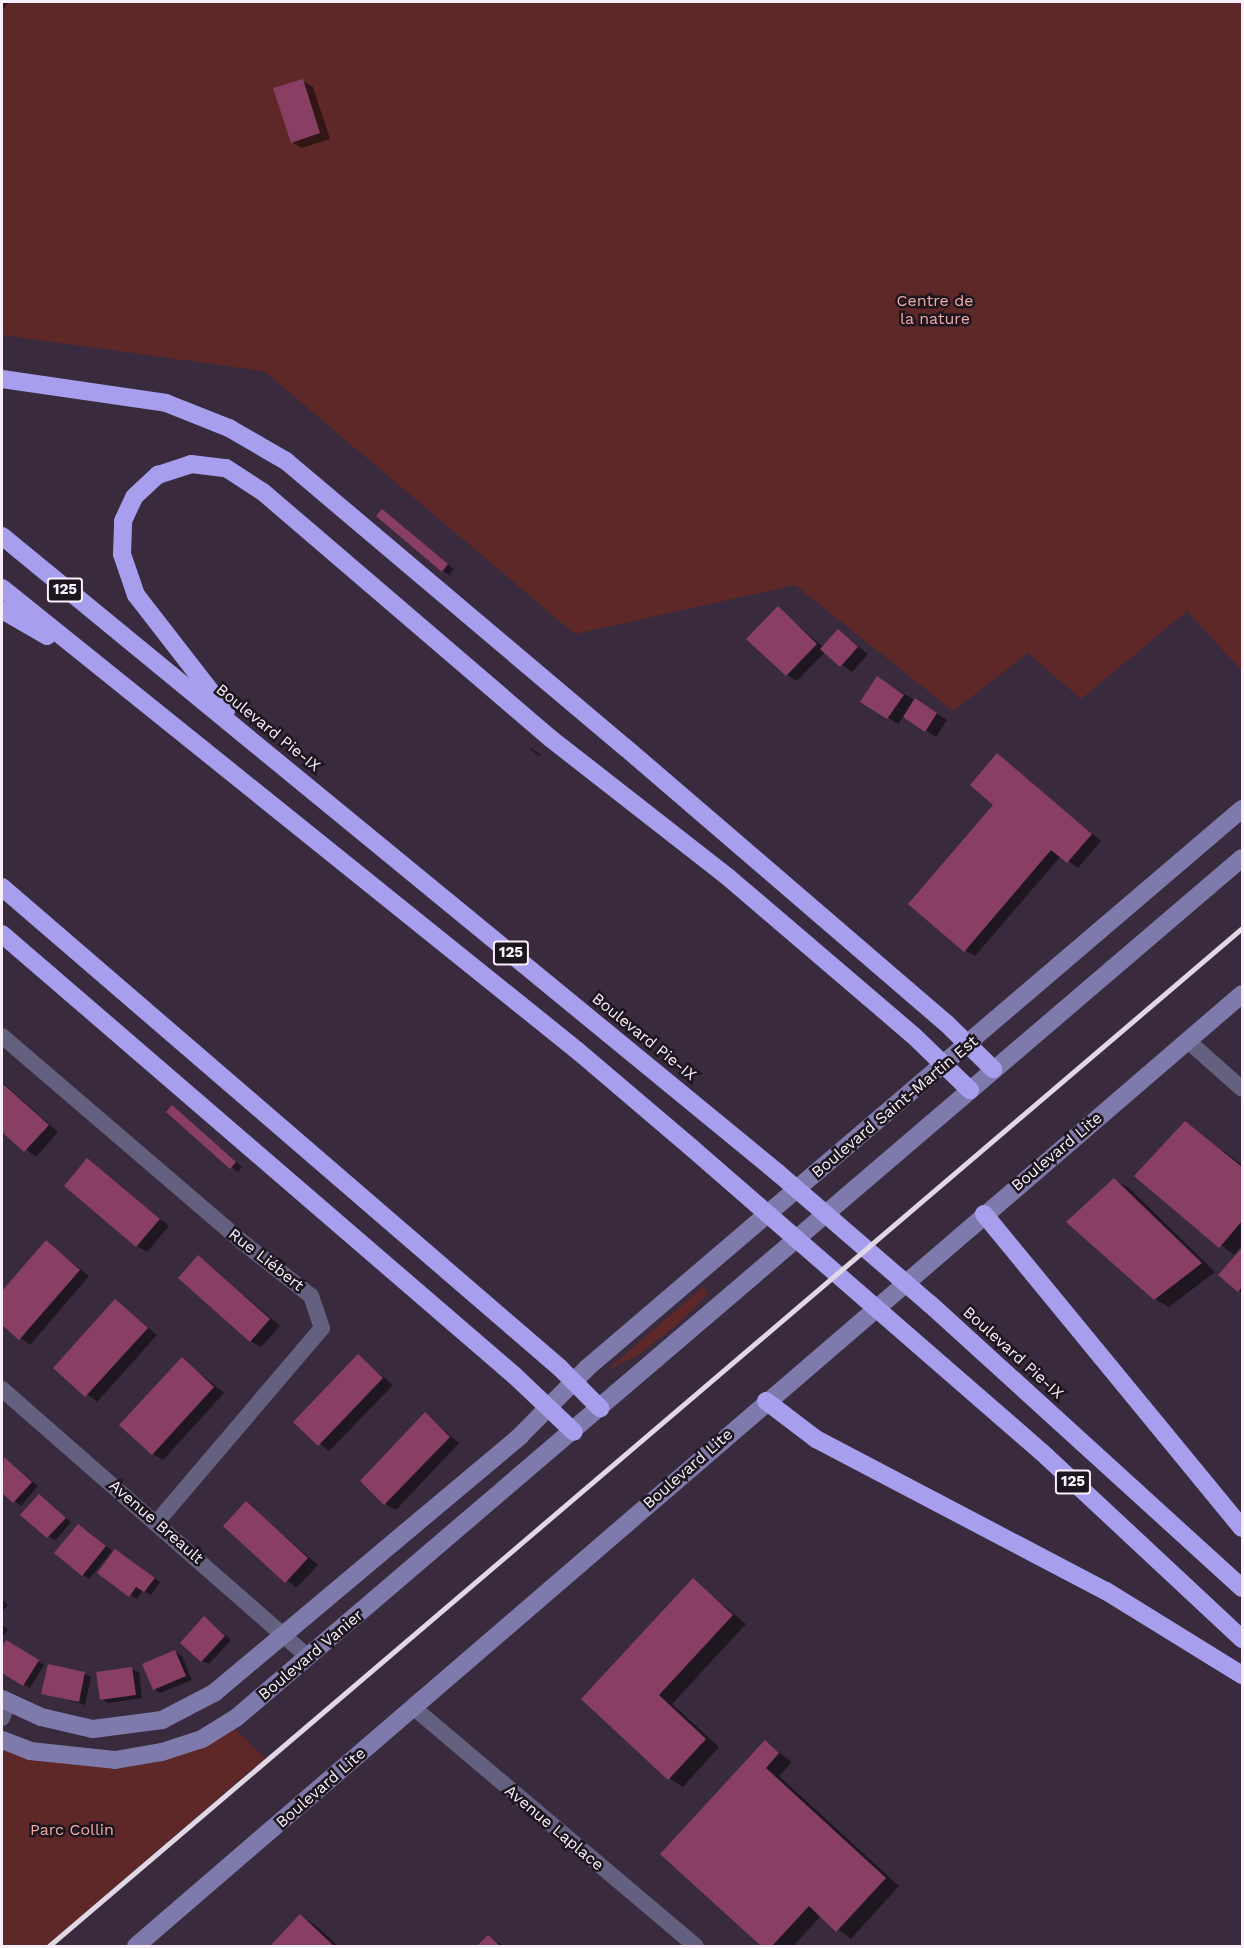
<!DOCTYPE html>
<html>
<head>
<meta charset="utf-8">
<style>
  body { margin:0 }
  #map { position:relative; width:1244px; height:1948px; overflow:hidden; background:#392b3d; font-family:"Work Sans",sans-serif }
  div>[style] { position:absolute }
  .green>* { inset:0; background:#5f2828 }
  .shadow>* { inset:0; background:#0007 }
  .building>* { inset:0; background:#893f64 }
  .street>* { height:16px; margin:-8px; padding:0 8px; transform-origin:8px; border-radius:8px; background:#636080 }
  .secondary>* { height:18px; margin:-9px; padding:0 9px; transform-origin:9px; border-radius:9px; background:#7f7aac }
  .highway>* { height:18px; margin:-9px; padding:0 9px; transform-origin:9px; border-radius:9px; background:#a79fed }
  .rail>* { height:4.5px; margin:-2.25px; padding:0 2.25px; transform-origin:2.25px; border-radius:2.25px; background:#e2d8e5 }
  span { translate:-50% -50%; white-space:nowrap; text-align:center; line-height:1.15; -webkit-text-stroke:5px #1d161e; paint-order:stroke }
  .shield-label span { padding:2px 4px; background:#1d161e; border:2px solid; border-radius:4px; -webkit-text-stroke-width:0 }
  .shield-label { font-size:15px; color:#f9f0fc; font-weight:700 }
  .park-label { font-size:16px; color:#f1aaa6 }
  .street-label { font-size:16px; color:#f9f0fc }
  .frame { position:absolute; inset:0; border:3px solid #f9f0fc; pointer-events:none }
</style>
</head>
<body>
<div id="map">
  <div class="green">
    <div style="clip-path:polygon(2px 2px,1242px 2px,1242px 671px,1187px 611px,1081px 699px,1028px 653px,953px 711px,795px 585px,575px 634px,264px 371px,2px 335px)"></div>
    <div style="clip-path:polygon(703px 1287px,708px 1293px,679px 1323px,637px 1356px,607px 1370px)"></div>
    <div style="clip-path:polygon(230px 1724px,265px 1758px,46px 1946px,2px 1946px,2px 1743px,30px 1751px,177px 1752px)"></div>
  </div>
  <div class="shadow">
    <div style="clip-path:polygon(2px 2px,9px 2px,2px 10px)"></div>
    <div style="clip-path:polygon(303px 81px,313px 87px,330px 139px,302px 148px,292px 142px)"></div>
    <div style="clip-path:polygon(383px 511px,454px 569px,449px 575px,443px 571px)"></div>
    <div style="clip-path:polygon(778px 608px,823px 647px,838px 631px,868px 654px,852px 672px,825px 652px,797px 681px,787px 675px)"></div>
    <div style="clip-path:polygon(888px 684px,947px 720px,936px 737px,904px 716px,898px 724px,862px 701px)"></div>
    <div style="clip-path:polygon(531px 748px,541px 755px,539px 756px,530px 749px)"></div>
    <div style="clip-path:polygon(997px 755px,1101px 841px,1078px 868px,1061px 856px,975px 956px,965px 950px,995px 805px)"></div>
    <div style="clip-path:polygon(2px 1082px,58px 1132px,36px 1157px,2px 1130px)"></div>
    <div style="clip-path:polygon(172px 1107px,242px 1167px,238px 1172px,168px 1112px)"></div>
    <div style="clip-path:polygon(1185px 1123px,1242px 1165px,1242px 1245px,1234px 1255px,1136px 1176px)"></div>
    <div style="clip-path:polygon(87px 1160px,169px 1226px,147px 1252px,137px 1246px)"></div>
    <div style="clip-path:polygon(1115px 1180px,1129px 1188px,1215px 1272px,1169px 1307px,1155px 1299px)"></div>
    <div style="clip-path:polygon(46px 1242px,89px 1276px,30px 1345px,2px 1323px,2px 1294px)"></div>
    <div style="clip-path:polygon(1242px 1251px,1242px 1293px,1221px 1275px)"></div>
    <div style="clip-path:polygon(199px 1257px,280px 1326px,261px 1347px,250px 1341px)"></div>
    <div style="clip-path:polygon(115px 1301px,157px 1335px,97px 1402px,55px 1368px)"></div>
    <div style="clip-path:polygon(358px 1356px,393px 1385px,329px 1451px,295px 1422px)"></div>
    <div style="clip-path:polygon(182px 1359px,224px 1393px,163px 1460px,153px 1454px)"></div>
    <div style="clip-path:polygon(425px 1414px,459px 1443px,396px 1510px,385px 1504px)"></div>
    <div style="clip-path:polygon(5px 1459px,38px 1486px,21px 1506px,2px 1491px)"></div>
    <div style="clip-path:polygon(39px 1496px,71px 1522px,55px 1541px,22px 1514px)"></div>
    <div style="clip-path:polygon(246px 1503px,318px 1565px,296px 1588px,225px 1526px)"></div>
    <div style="clip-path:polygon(85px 1529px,112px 1551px,89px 1579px,83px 1575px)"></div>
    <div style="clip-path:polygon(122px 1554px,160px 1582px,151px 1595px,143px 1590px,137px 1599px,99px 1573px)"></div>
    <div style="clip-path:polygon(693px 1580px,746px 1624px,672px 1704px,719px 1747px,683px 1787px,669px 1778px,583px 1699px)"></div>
    <div style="clip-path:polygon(2px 1599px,8px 1605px,2px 1611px)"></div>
    <div style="clip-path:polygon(205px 1618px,231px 1640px,209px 1664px,202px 1661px)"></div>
    <div style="clip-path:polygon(2px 1624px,8px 1630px,2px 1637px)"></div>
    <div style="clip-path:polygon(7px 1642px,44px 1665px,30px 1688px,2px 1671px,2px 1651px)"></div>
    <div style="clip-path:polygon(175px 1652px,182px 1656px,192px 1680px,160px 1693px,154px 1689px)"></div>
    <div style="clip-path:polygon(132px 1669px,139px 1672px,142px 1698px,108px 1703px,101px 1699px)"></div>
    <div style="clip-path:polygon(85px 1674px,91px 1677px,85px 1705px,43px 1693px)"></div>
    <div style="clip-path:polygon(765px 1742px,792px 1762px,779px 1776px,899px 1886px,851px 1939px,821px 1916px,793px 1946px,763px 1946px,662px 1854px)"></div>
    <div style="clip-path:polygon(300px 1916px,314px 1924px,338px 1946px,272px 1946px)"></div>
    <div style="clip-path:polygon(488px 1937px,502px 1945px,503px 1946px,479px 1946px)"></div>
  </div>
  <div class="building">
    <div style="clip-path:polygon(303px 79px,320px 133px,291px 143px,273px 88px)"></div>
    <div style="clip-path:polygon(382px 509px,448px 564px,442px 572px,376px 516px)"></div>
    <div style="clip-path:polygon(778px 606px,817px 644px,786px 676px,746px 639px)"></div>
    <div style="clip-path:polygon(838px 629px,858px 647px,840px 667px,820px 649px)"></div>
    <div style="clip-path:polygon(877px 676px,904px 695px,887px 719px,860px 702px)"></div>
    <div style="clip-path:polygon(915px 698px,937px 713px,925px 732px,903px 717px)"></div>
    <div style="clip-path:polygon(997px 753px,1092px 834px,1067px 863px,1051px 850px,964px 952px,908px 904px,993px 805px,970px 785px)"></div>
    <div style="clip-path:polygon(2px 1083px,49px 1125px,24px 1152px,2px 1132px)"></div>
    <div style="clip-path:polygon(172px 1105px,236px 1162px,230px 1169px,166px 1112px)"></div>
    <div style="clip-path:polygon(1185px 1121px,1242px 1167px,1242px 1221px,1219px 1248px,1134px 1176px)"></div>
    <div style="clip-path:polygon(87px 1158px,160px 1219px,136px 1247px,64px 1186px)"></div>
    <div style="clip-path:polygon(1114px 1178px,1202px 1263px,1154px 1300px,1066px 1222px)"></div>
    <div style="clip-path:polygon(46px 1240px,80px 1270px,19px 1340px,2px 1325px,2px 1291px)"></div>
    <div style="clip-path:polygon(1242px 1248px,1242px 1287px,1238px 1292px,1218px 1275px)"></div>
    <div style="clip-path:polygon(198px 1255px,270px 1319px,250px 1342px,178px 1278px)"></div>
    <div style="clip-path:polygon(115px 1299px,148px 1328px,85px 1397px,53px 1368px)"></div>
    <div style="clip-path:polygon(358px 1354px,383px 1378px,318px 1446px,293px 1422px)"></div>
    <div style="clip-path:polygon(182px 1357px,214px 1387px,152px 1455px,119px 1425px)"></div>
    <div style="clip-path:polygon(425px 1412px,450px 1437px,384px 1505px,360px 1481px)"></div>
    <div style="clip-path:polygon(4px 1457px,32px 1482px,13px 1503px,2px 1493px)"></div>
    <div style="clip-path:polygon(39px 1494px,66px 1518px,47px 1538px,20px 1515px)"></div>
    <div style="clip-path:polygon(246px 1501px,308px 1558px,285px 1583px,223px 1526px)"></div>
    <div style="clip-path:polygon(78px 1524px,106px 1546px,82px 1576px,54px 1553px)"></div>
    <div style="clip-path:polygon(115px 1549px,155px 1578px,144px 1592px,136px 1587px,129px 1597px,97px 1573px)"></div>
    <div style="clip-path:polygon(693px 1578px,733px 1615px,659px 1695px,706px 1739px,668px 1780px,581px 1699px)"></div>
    <div style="clip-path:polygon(204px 1616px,225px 1636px,201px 1662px,180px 1643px)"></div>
    <div style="clip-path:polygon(6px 1640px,39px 1660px,23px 1686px,2px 1673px,2px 1648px)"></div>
    <div style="clip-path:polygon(175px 1650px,186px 1676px,153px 1690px,142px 1664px)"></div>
    <div style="clip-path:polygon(48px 1664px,85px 1672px,79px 1702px,41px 1694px)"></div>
    <div style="clip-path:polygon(132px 1667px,136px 1695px,100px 1700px,96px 1672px)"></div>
    <div style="clip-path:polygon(765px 1740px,779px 1753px,766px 1768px,886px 1878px,836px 1932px,809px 1906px,772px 1946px,761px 1946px,660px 1854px)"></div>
    <div style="clip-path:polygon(300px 1914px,334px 1946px,270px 1946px)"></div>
    <div style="clip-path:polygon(488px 1935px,500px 1946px,477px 1946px)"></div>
  </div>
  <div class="street">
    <div style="left:2px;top:1036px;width:315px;rotate:40.6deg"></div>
    <div style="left:241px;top:1241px;width:89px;rotate:38.2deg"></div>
    <div style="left:311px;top:1296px;width:34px;rotate:71deg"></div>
    <div style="left:322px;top:1328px;width:255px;rotate:130.4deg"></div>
    <div style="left:1188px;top:1041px;width:72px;rotate:41.6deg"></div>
    <div style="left:2px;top:1389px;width:407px;rotate:41.2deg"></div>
    <div style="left:414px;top:1708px;width:369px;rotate:40.2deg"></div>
    <div style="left:2px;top:1718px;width:16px;rotate:-68deg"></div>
  </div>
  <div class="secondary">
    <div style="left:2px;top:1699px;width:43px;rotate:24.8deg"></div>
    <div style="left:41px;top:1717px;width:53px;rotate:13deg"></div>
    <div style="left:93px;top:1729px;width:70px;rotate:-7.4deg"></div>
    <div style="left:162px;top:1720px;width:59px;rotate:-27.4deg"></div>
    <div style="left:214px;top:1693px;width:401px;rotate:-40deg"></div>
    <div style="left:521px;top:1435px;width:94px;rotate:-45.4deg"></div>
    <div style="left:587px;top:1368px;width:861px;rotate:-40.48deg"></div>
    <div style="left:2px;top:1740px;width:30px;rotate:21deg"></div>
    <div style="left:30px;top:1751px;width:85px;rotate:6deg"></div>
    <div style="left:115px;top:1760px;width:48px;rotate:-9.7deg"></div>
    <div style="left:162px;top:1752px;width:42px;rotate:-18deg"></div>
    <div style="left:202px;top:1739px;width:40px;rotate:-32deg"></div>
    <div style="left:236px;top:1718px;width:1323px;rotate:-40.53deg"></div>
    <div style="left:136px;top:1946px;width:1459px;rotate:-40.72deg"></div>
  </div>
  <div class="highway">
    <div style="left:2px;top:379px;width:166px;rotate:8.3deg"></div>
    <div style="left:166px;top:403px;width:68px;rotate:21.6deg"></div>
    <div style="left:229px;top:428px;width:66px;rotate:30.1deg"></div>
    <div style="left:286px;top:461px;width:445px;rotate:40.2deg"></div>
    <div style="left:626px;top:748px;width:422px;rotate:40.7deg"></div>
    <div style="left:946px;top:1023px;width:66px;rotate:44.4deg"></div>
    <div style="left:2px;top:536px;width:1004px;rotate:39.38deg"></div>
    <div style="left:778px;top:1173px;width:201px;rotate:40.8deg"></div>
    <div style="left:930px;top:1304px;width:422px;rotate:42.3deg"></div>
    <div style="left:2px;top:588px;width:740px;rotate:38.8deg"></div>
    <div style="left:579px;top:1052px;width:150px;rotate:40.4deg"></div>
    <div style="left:693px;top:1149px;width:469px;rotate:41deg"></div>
    <div style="left:1047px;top:1457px;width:267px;rotate:43deg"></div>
    <div style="left:2px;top:610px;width:52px;rotate:30deg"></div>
    <div style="left:226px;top:711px;width:147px;rotate:-127.8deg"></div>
    <div style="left:136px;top:595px;width:43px;rotate:-108.9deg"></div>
    <div style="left:122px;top:554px;width:33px;rotate:-88deg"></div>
    <div style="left:123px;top:521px;width:26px;rotate:-65deg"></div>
    <div style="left:134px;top:497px;width:33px;rotate:-43deg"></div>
    <div style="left:158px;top:475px;width:35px;rotate:-18deg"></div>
    <div style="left:191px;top:464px;width:35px;rotate:7deg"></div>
    <div style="left:226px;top:468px;width:44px;rotate:33deg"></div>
    <div style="left:263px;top:492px;width:378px;rotate:40.6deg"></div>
    <div style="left:550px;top:738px;width:227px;rotate:38deg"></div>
    <div style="left:729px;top:878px;width:243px;rotate:40.5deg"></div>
    <div style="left:914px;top:1036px;width:78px;rotate:44deg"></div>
    <div style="left:2px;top:887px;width:737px;rotate:40.76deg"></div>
    <div style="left:560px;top:1368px;width:57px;rotate:45deg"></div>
    <div style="left:2px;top:934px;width:677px;rotate:40.75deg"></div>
    <div style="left:515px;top:1376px;width:81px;rotate:43.5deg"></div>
    <div style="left:984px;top:1214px;width:406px;rotate:50.6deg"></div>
    <div style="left:766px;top:1401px;width:63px;rotate:37.2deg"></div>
    <div style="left:816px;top:1439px;width:327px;rotate:27.7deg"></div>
    <div style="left:1106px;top:1591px;width:160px;rotate:31.7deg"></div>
  </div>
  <div class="rail">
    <div style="left:49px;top:1946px;width:1568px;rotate:-40.47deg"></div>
  </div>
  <div class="shield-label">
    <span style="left:65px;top:590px">125</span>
    <span style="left:511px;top:953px">125</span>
    <span style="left:1073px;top:1482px">125</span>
  </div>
  <div class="park-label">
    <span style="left:935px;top:310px">Centre de<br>la nature</span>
    <span style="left:72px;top:1830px">Parc Collin</span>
  </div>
  <div class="street-label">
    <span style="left:268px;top:728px;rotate:39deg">Boulevard Pie-IX</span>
    <span style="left:644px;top:1037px;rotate:39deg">Boulevard Pie-IX</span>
    <span style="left:895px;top:1107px;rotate:-40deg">Boulevard Saint-Martin Est</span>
    <span style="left:1057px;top:1152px;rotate:-40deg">Boulevard Lite</span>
    <span style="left:266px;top:1260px;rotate:38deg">Rue Liébert</span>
    <span style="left:1013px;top:1353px;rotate:42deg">Boulevard Pie-IX</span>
    <span style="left:688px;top:1469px;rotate:-41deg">Boulevard Lite</span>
    <span style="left:156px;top:1522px;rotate:41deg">Avenue Breault</span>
    <span style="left:311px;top:1655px;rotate:-40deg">Boulevard Vanier</span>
    <span style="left:321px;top:1788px;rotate:-41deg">Boulevard Lite</span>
    <span style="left:554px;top:1828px;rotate:40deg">Avenue Laplace</span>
  </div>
  <div class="frame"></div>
</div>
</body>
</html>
